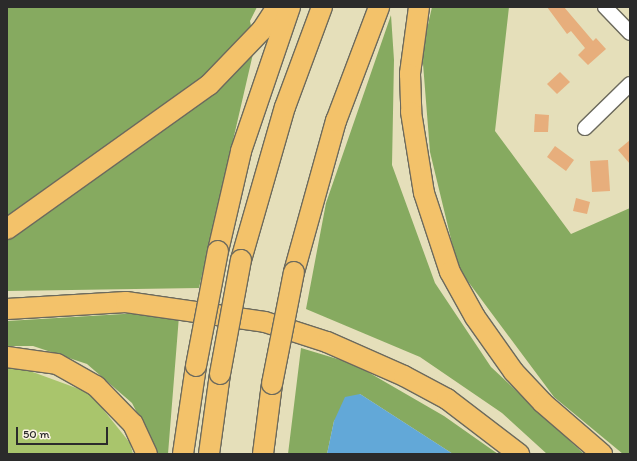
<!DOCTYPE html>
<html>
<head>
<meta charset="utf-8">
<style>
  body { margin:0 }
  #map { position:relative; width:637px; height:461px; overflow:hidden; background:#e5dfba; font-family:Itim,sans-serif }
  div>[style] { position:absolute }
  .green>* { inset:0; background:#a9c56c }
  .forest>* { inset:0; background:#86aa60 }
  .water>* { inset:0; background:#62a8d8 }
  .building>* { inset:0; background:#e7ae7c }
  .roads { filter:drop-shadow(1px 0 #6c6a5d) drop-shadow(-1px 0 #6c6a5d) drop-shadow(0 1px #6c6a5d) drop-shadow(0 -1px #6c6a5d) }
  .minor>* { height:14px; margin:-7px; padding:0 7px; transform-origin:7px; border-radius:7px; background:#fff }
  .highway>* { height:20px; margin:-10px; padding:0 10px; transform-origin:10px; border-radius:10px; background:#f3c26a }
  .bridges { filter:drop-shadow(1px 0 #6c6a5d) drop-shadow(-1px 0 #6c6a5d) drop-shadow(0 1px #6c6a5d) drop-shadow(0 -1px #6c6a5d) }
  .highway-bridge>* { height:20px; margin:-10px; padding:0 10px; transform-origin:10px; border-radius:10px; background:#f3c26a }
  span { translate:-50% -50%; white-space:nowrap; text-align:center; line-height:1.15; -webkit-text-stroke:3px #fcf5e5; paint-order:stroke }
  .frame { position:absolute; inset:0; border:8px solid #2b2b2b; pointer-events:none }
  .scale { position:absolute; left:16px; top:427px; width:92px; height:18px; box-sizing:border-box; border:2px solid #2b2b2b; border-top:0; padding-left:5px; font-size:12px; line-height:14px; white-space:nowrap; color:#2b2b2b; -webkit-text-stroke:3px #fcf5e5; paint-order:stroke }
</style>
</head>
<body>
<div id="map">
  <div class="green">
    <div style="clip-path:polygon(19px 367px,90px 393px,130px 443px,133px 454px,7px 454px,7px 368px)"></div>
  </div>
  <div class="forest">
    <div style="clip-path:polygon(7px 7px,257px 7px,250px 21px,255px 45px,199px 288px,7px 291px)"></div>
    <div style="clip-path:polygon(432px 7px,509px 7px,495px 131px,571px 234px,630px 208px,630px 454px,623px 454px,554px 397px,458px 268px,430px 152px,422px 51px)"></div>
    <div style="clip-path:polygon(391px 15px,394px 60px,392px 165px,435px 283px,491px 367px,584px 454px,547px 454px,502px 413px,420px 357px,306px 309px,326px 203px)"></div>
    <div style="clip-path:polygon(140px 313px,179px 316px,168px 454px,158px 454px,132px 403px,87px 364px,33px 346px,7px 346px,7px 321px)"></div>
    <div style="clip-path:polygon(301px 348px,354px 364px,444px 416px,498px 454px,453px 454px,360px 394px,334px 421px,327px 454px,288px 454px)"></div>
  </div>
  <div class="water">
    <div style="clip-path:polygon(360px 394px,453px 454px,327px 454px,334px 421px,345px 397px)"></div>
  </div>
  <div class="building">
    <div style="clip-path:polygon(547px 7px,564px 7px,593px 41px,596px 38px,606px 49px,588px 65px,578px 55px,585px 48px,571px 31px,567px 34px)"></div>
    <div style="clip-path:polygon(560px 72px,570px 82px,557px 94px,547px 84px)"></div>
    <div style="clip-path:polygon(535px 114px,549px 115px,548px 132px,534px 132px)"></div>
    <div style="clip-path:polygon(630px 140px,630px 164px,618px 150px)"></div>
    <div style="clip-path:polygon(555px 146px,574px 160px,566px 171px,547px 157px)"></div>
    <div style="clip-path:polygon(608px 160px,610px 191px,592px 192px,590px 161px)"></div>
    <div style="clip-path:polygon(576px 198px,590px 202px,587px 214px,573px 211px)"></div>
  </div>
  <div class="roads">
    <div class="minor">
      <div style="left:605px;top:7px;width:36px;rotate:46deg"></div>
      <div style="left:585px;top:128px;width:63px;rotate:-44.4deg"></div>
    </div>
    <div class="highway">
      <div style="left:419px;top:7px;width:68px;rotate:97.7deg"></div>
      <div style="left:410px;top:74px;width:38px;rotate:88deg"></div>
      <div style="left:411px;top:112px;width:82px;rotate:80.9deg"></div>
      <div style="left:424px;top:193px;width:83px;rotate:71.8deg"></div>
      <div style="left:450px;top:272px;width:51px;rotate:60.9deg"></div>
      <div style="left:475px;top:317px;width:67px;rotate:54.7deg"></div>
      <div style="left:514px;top:372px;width:42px;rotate:46.9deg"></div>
      <div style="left:543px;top:403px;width:78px;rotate:40.8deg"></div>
      <div style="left:7px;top:229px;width:248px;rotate:-35.5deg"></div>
      <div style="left:209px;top:85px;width:76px;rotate:-46.1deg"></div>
      <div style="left:262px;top:30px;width:27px;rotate:-57deg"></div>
      <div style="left:218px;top:251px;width:103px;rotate:-77deg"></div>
      <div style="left:241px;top:151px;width:152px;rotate:-71.2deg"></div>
      <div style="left:241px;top:260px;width:159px;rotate:-74deg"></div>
      <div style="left:285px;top:107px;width:107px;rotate:-69.7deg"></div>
      <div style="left:294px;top:272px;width:157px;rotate:-74.5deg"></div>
      <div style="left:336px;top:121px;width:122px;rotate:-69.3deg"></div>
      <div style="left:7px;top:309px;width:119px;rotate:-3.4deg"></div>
      <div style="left:126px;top:302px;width:140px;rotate:8.2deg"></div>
      <div style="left:265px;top:322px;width:65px;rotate:17.9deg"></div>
      <div style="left:327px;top:342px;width:84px;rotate:23.8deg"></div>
      <div style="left:404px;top:376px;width:49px;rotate:28.1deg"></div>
      <div style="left:447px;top:399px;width:91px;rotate:37.4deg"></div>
      <div style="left:7px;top:357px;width:50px;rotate:8deg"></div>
      <div style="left:57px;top:364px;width:45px;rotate:29.4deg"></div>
      <div style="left:96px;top:386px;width:53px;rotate:45.8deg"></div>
      <div style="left:133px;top:424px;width:33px;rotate:65deg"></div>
      <div style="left:183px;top:454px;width:89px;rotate:-81.6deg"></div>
      <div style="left:209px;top:454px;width:81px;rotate:-82.2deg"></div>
      <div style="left:263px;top:454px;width:71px;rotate:-82.7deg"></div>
    </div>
  </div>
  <div class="bridges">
    <div class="highway-bridge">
      <div style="left:196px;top:366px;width:117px;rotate:-79.2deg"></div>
      <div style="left:220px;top:374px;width:116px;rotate:-79.6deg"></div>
      <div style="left:272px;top:384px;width:114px;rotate:-78.9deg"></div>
    </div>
  </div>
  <div class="frame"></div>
  <div class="scale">50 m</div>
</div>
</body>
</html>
